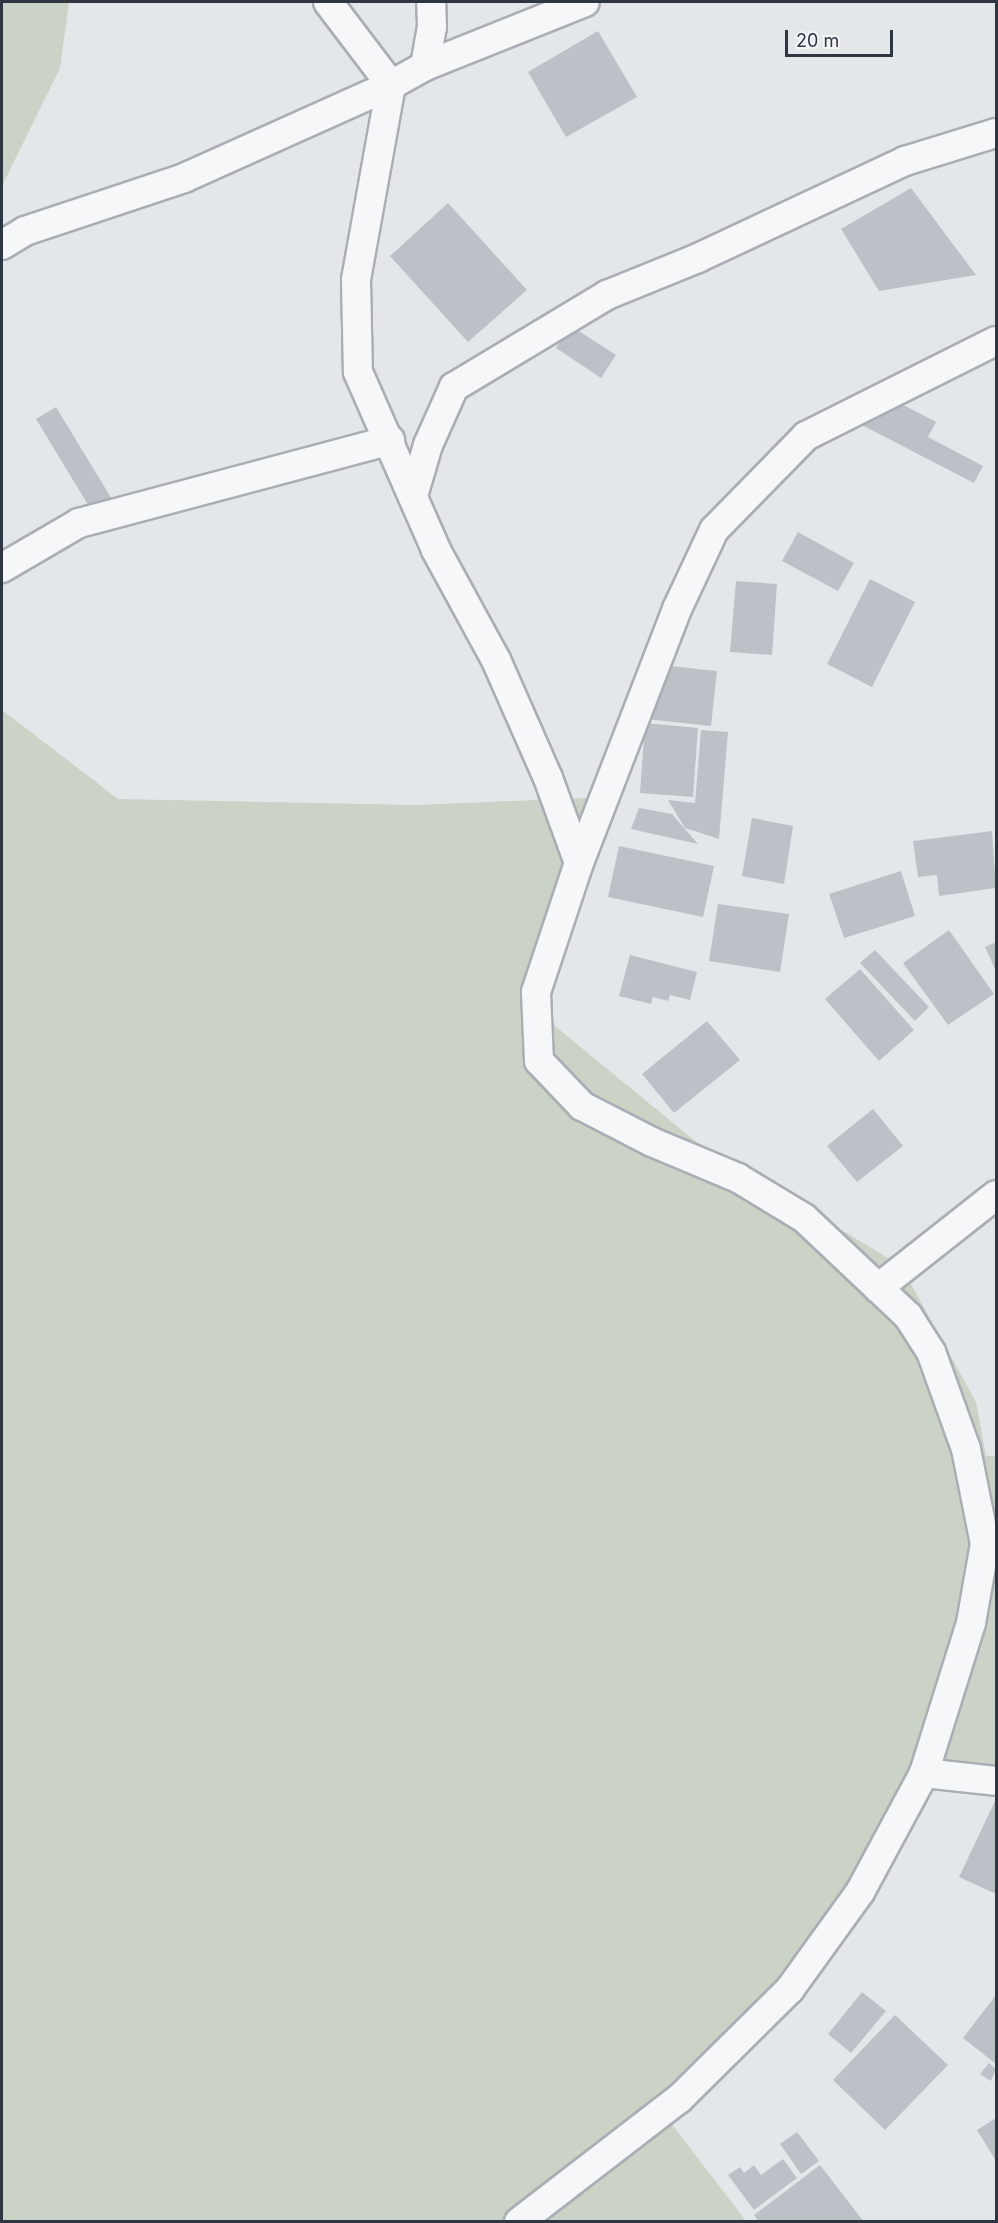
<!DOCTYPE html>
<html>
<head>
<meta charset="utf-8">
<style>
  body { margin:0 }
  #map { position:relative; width:998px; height:2223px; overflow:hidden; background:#e4e7ea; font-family:Inter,sans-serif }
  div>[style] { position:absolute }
  .green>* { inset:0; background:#cad3c5 }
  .building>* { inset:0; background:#bbc1c7 }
  .roads { filter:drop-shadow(2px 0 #a9aeb4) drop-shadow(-2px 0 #a9aeb4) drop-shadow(0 2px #a9aeb4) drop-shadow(0 -2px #a9aeb4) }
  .minor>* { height:28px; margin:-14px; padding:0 14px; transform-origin:14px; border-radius:14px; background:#f6f7f9 }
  span { translate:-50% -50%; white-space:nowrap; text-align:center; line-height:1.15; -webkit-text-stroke:4.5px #f3f5f8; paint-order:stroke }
  .frame { position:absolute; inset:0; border:3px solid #2d3641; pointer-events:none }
  .scale { position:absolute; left:785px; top:30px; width:108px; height:27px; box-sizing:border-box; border:3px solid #2d3641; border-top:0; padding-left:8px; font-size:18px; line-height:21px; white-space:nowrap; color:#2d3641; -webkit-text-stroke:4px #f3f5f8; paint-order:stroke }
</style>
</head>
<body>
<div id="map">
  <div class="green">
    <div style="clip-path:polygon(2px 2px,69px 2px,60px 68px,2px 186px)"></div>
    <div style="clip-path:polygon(2px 710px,118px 799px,417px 805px,608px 797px,544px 1017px,695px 1141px,901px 1266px,976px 1402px,986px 1456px,996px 1456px,996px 1783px,933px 1766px,847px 1912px,661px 2110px,746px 2221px,2px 2221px)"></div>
  </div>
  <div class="building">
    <div style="clip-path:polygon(598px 31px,637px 97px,566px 137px,528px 72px)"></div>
    <div style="clip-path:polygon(911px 188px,976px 275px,879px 291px,841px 229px)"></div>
    <div style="clip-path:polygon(448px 203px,527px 290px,468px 342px,390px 256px)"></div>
    <div style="clip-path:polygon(571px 326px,616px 355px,601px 378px,556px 348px)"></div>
    <div style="clip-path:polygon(877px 391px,936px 422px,928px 437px,983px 466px,974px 483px,860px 424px)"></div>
    <div style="clip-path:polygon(56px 407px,113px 501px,93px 513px,36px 419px)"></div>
    <div style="clip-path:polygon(798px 532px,854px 563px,838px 591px,782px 561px)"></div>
    <div style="clip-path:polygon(870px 579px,915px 602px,872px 687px,827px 664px)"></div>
    <div style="clip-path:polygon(736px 581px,777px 584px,772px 655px,730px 652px)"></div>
    <div style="clip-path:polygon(651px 664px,717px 671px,711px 726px,645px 719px)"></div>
    <div style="clip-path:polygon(645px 723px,698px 728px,693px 797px,640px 793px)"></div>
    <div style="clip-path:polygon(701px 730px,728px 732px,719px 839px,685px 828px,668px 800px,695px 803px)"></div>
    <div style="clip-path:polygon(639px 808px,672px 814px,698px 844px,631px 829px)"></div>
    <div style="clip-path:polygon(752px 818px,793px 826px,784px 884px,742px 876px)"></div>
    <div style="clip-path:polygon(992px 831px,996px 888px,939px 896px,937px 875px,918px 877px,913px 841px)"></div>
    <div style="clip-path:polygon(619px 846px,714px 866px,703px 917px,608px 897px)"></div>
    <div style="clip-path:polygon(901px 871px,915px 916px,844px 938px,829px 894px)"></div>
    <div style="clip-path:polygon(718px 904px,789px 914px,780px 972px,709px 961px)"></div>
    <div style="clip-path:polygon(949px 930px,994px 994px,948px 1025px,903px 963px)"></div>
    <div style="clip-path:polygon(996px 942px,996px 971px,985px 947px)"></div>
    <div style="clip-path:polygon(875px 950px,929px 1007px,915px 1021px,860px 963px)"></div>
    <div style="clip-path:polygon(630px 955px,697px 972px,690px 1000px,670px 995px,668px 1001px,653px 997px,651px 1004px,619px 996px)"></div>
    <div style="clip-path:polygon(860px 969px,914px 1030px,879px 1061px,825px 999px)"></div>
    <div style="clip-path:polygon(707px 1021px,740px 1060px,674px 1113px,642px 1074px)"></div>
    <div style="clip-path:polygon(873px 1109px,903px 1146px,857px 1182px,827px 1146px)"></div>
    <div style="clip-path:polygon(996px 1799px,996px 1894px,959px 1877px)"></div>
    <div style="clip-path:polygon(862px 1992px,886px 2011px,851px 2053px,828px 2034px)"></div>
    <div style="clip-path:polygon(996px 1995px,996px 2064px,963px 2038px)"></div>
    <div style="clip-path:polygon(895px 2015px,948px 2065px,885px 2130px,833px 2080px)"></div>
    <div style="clip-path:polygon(989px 2063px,996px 2069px,991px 2081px,980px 2074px)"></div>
    <div style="clip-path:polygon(996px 2118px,996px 2161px,977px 2130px)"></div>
    <div style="clip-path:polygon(797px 2132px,819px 2161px,801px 2174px,780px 2144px)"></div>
    <div style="clip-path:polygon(783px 2159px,797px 2178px,754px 2210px,728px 2175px,740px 2167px,744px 2173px,754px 2165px,761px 2175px)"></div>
    <div style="clip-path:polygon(820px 2165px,864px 2222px,759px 2222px,754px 2215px)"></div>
  </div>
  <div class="roads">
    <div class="minor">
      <div style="left:328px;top:2px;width:104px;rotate:52.8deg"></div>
      <div style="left:391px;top:85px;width:198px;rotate:100.2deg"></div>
      <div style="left:356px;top:280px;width:92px;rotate:88.8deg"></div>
      <div style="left:358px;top:372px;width:194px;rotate:66.3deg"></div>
      <div style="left:436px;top:550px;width:125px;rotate:61.4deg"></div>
      <div style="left:496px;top:660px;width:129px;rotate:66.2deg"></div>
      <div style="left:548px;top:778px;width:90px;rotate:70deg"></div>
      <div style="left:425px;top:66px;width:172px;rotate:-21.8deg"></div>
      <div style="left:2px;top:245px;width:27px;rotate:-31deg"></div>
      <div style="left:25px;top:231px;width:168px;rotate:-18.4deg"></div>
      <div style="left:184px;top:178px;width:227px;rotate:-24.2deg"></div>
      <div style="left:391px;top:85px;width:39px;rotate:-29deg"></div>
      <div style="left:425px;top:66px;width:40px;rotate:-80deg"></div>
      <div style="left:432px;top:27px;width:25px;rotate:-92deg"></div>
      <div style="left:413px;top:496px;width:53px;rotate:-73.6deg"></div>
      <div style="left:428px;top:445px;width:64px;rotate:-65.9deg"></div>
      <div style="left:454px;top:387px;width:179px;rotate:-31deg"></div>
      <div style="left:607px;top:295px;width:98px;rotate:-22.1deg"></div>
      <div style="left:698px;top:258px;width:229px;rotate:-25.1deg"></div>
      <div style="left:905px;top:161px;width:95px;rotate:-17.1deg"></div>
      <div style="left:2px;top:568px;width:89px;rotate:-30.3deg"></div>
      <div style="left:79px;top:523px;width:322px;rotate:-14.9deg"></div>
      <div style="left:878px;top:1288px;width:150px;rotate:-38.2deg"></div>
      <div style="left:924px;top:1773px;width:72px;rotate:6.3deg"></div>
      <div style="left:519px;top:2222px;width:202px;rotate:-37.6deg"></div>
      <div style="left:679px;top:2099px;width:156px;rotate:-44.7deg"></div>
      <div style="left:790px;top:1989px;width:120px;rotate:-54.2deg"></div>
      <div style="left:860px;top:1892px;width:135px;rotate:-61.7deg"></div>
      <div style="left:924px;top:1773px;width:157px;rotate:-72.6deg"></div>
      <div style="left:971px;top:1623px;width:80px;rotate:-80deg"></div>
      <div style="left:985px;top:1544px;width:97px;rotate:-101.3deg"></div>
      <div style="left:966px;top:1449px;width:103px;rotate:-109.8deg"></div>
      <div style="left:931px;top:1352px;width:43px;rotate:-122.6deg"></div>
      <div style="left:908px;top:1316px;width:143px;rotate:-136.7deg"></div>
      <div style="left:804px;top:1218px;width:77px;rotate:-148.8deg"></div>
      <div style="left:738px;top:1178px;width:93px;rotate:-157.3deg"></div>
      <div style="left:652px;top:1142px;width:79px;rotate:-152.8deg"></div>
      <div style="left:582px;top:1106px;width:62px;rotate:-133.7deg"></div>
      <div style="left:539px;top:1061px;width:69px;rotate:-92.5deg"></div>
      <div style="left:536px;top:992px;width:136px;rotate:-71.6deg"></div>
      <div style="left:579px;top:863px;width:272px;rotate:-68.9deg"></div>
      <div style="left:677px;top:609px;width:87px;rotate:-64.9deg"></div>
      <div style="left:714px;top:530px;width:132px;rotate:-45.6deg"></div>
      <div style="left:806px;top:436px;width:212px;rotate:-26.6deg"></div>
    </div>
  </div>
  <div class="frame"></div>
  <div class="scale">20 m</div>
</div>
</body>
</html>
